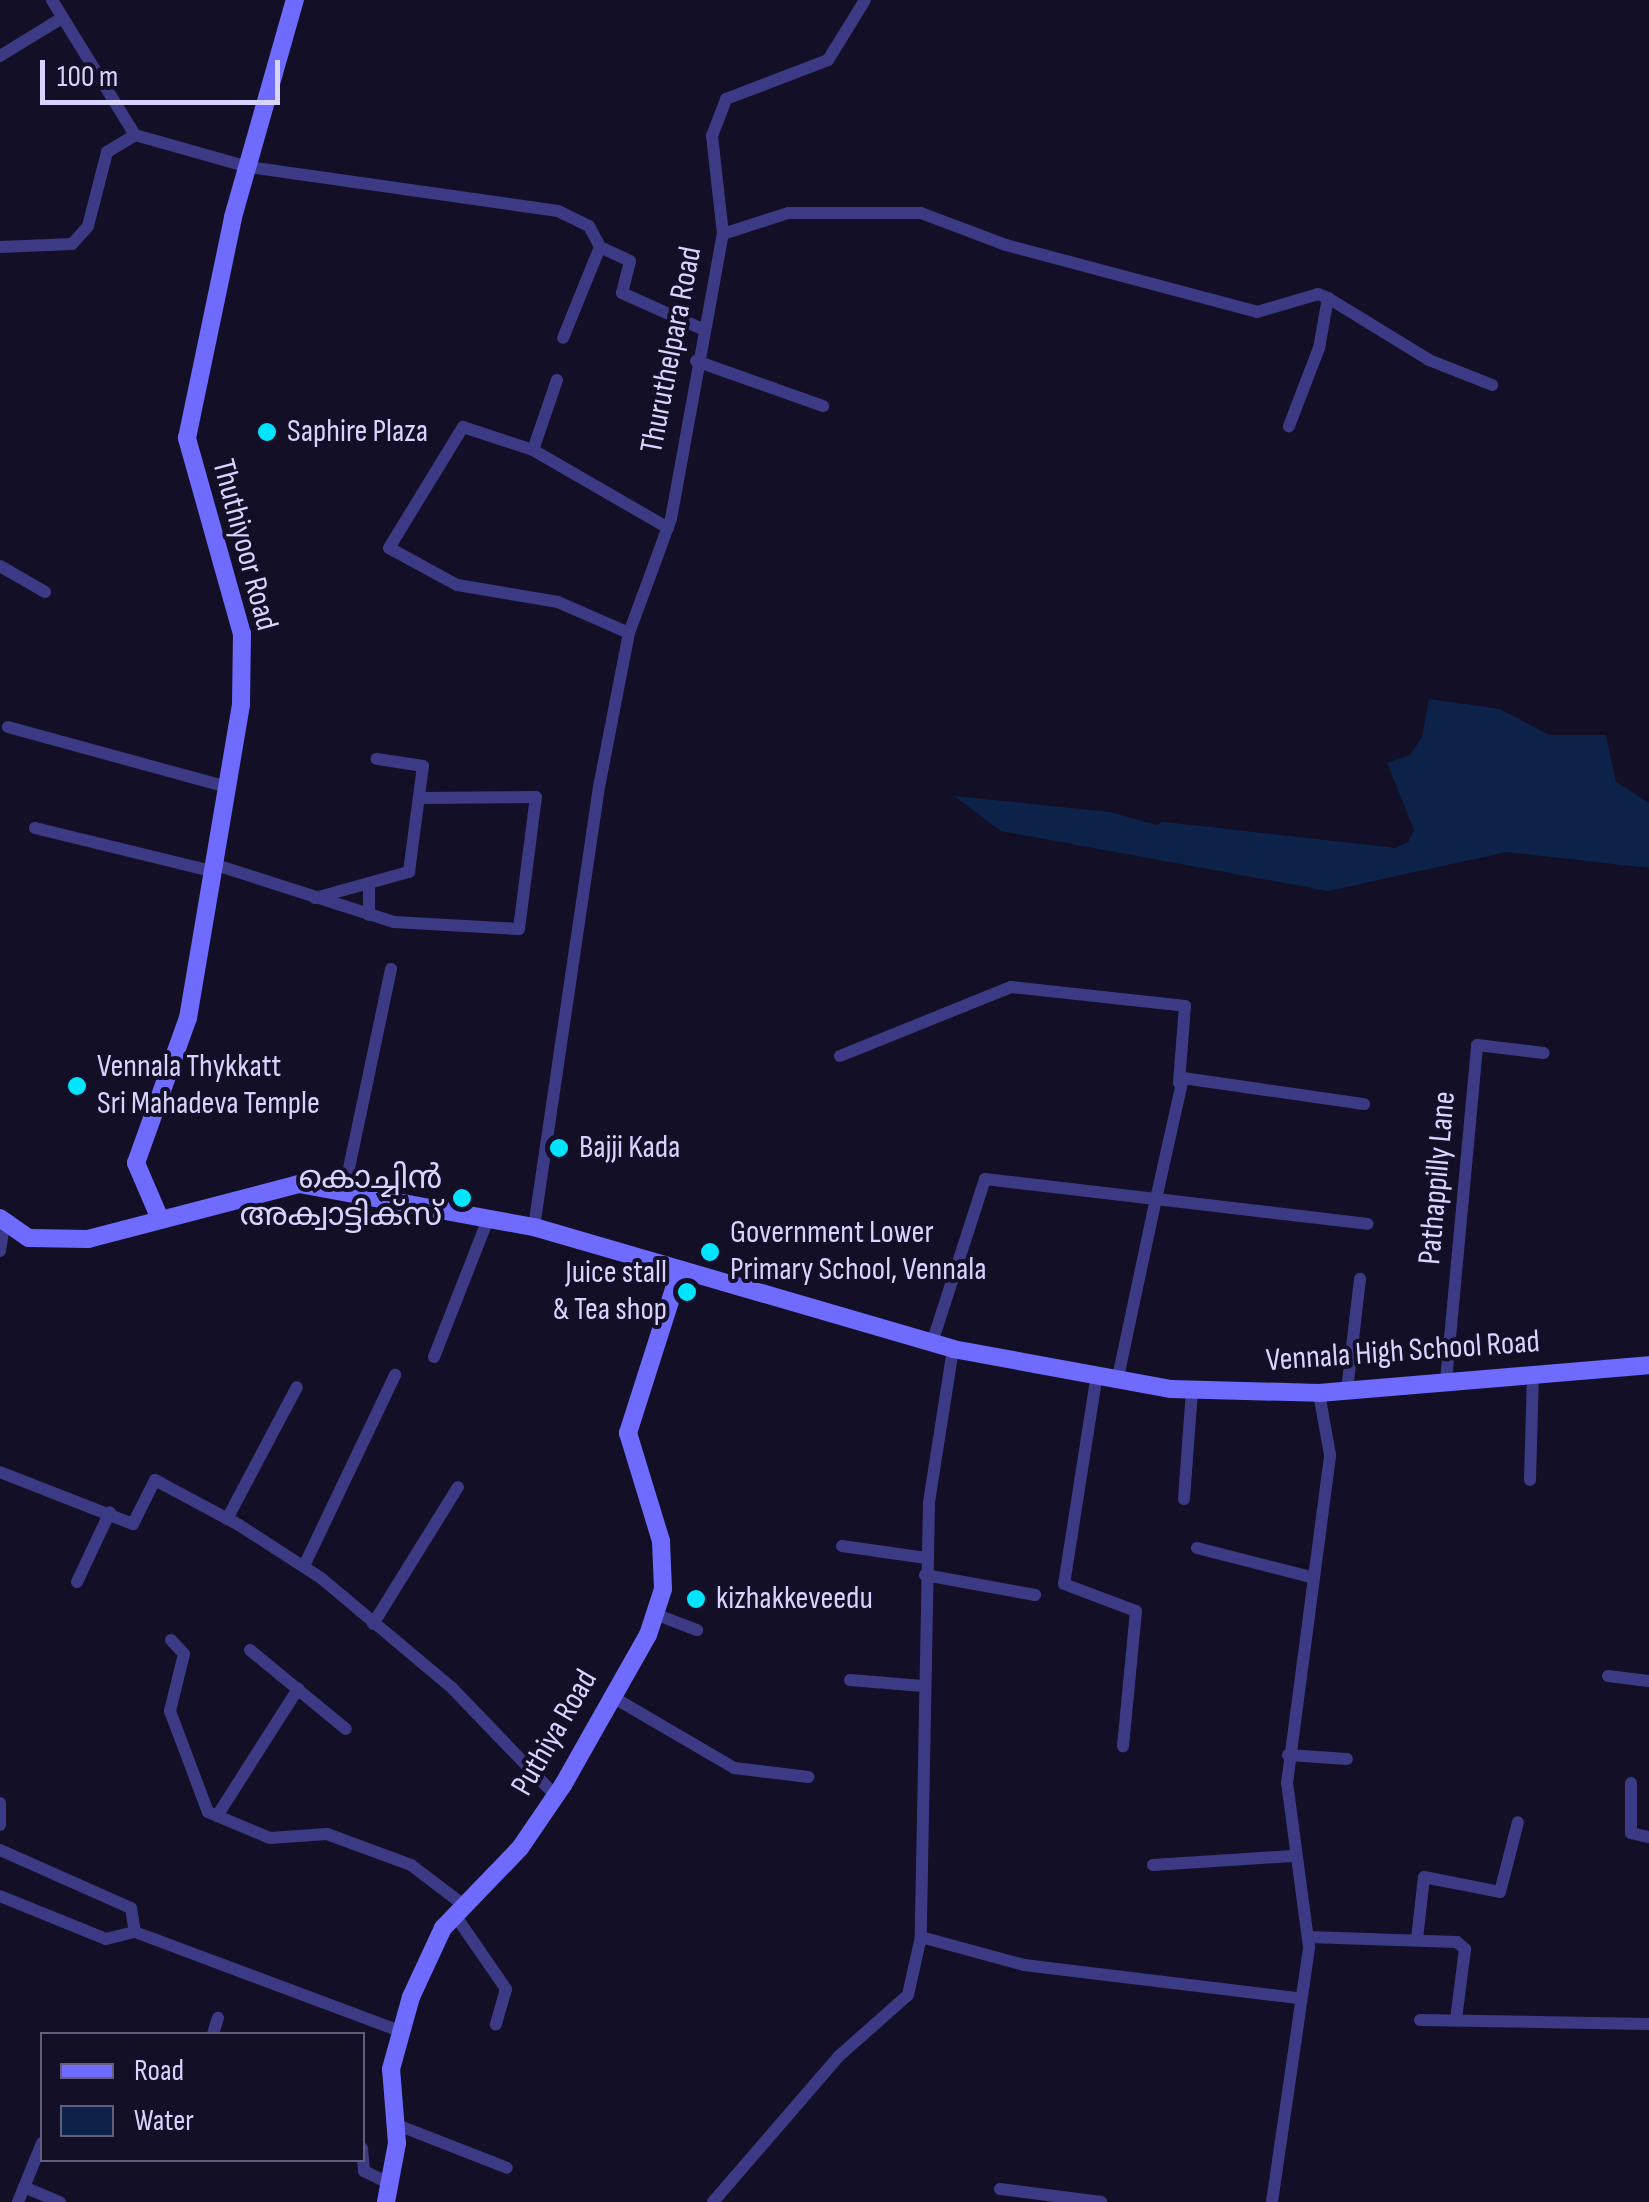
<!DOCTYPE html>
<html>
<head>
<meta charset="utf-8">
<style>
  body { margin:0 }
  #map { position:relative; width:1649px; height:2202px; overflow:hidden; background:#130f26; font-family:"Sofia Sans Condensed","Noto Sans Malayalam",sans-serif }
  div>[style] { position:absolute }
  .water>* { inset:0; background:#0c2248 }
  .canal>* { height:18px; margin:-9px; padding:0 9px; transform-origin:9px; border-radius:9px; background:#0c2248 }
  .street>* { height:12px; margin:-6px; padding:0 6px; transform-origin:6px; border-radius:6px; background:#3d3a85 }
  .secondary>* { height:18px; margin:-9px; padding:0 9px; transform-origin:9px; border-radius:9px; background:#6f6bff }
  .dots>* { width:28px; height:28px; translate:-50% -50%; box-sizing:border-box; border:5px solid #130f26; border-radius:50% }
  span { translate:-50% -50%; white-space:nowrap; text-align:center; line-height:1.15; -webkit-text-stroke:8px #130f26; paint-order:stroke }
  .street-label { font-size:32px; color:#d9d4ff }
  .poi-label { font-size:32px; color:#d9d4ff }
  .left { translate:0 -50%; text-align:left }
  .right { translate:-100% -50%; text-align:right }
  .legend { position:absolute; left:40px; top:2032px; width:325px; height:130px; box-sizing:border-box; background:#130f26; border:2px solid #625e7d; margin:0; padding:12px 18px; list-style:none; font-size:30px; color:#d9d4ff }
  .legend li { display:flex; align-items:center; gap:20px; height:50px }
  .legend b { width:50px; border:2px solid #625e7d }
  .scale { position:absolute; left:40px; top:60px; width:240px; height:45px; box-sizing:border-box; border:5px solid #d9d4ff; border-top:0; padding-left:12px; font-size:30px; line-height:35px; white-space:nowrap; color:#d9d4ff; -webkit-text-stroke:8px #130f26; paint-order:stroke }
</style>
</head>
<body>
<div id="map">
  <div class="water">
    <div style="clip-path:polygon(1429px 699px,1500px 709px,1549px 735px,1606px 735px,1616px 782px,1649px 803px,1649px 868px,1507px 852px,1328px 891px,1001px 831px,954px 796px,1110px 812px,1192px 835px,1397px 865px,1414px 830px,1387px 763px,1410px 755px,1422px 737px)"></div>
  </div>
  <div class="canal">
    <div style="left:1164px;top:831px;width:234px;rotate:6.4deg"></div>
    <div style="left:1397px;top:857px;width:34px;rotate:-24deg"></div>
  </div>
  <div class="street">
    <div style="left:52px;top:0;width:158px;rotate:58.4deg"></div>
    <div style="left:0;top:56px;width:73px;rotate:-31.5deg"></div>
    <div style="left:723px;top:234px;width:99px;rotate:-96.4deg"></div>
    <div style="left:712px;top:136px;width:40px;rotate:-69deg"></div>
    <div style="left:726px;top:99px;width:109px;rotate:-20.9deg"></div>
    <div style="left:828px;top:60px;width:70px;rotate:-58.3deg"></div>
    <div style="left:0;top:247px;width:72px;rotate:-2.4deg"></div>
    <div style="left:72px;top:244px;width:24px;rotate:-48deg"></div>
    <div style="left:88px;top:226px;width:76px;rotate:-75.6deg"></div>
    <div style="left:107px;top:152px;width:33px;rotate:-31deg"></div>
    <div style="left:135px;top:135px;width:118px;rotate:15.7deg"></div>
    <div style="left:249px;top:167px;width:312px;rotate:8.1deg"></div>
    <div style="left:558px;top:211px;width:34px;rotate:26deg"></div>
    <div style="left:589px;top:226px;width:24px;rotate:62deg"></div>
    <div style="left:600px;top:247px;width:98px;rotate:112.1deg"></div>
    <div style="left:600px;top:247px;width:33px;rotate:25deg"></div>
    <div style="left:630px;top:261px;width:33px;rotate:104deg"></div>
    <div style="left:622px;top:293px;width:88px;rotate:24.2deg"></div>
    <div style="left:1328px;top:298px;width:119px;rotate:31.5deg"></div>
    <div style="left:1429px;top:360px;width:68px;rotate:21.6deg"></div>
    <div style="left:696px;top:361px;width:135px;rotate:19.5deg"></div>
    <div style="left:533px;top:450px;width:74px;rotate:-71.1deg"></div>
    <div style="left:0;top:566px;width:52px;rotate:30deg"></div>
    <div style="left:629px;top:633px;width:77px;rotate:-156.4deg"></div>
    <div style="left:558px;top:602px;width:102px;rotate:-170.4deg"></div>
    <div style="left:457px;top:585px;width:77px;rotate:-151.4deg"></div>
    <div style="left:389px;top:548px;width:142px;rotate:-58.6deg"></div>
    <div style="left:463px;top:427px;width:74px;rotate:18.2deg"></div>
    <div style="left:533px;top:450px;width:156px;rotate:30deg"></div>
    <div style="left:8px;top:727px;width:227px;rotate:15.3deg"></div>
    <div style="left:35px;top:828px;width:182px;rotate:13.7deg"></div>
    <div style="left:213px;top:864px;width:190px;rotate:17.8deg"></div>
    <div style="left:394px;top:922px;width:125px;rotate:3.2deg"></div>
    <div style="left:519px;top:929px;width:133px;rotate:-82.7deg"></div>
    <div style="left:536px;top:797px;width:115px;rotate:179.5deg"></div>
    <div style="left:369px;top:883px;width:32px;rotate:90deg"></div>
    <div style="left:315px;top:898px;width:98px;rotate:-15.5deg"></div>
    <div style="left:409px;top:872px;width:107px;rotate:-82.5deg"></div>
    <div style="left:423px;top:766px;width:47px;rotate:-171.3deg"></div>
    <div style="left:840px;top:1056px;width:184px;rotate:-22deg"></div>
    <div style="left:1011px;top:987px;width:175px;rotate:6.2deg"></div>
    <div style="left:1185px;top:1006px;width:77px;rotate:94.5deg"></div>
    <div style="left:344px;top:1192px;width:228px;rotate:-78.1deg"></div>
    <div style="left:534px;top:1227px;width:450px;rotate:-81.6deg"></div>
    <div style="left:600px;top:782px;width:152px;rotate:-79deg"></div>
    <div style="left:629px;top:633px;width:121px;rotate:-69.8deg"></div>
    <div style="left:671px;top:519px;width:290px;rotate:-79.7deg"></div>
    <div style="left:723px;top:234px;width:68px;rotate:-17.9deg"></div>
    <div style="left:788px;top:213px;width:133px"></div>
    <div style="left:921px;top:213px;width:91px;rotate:20.6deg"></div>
    <div style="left:1006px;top:245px;width:260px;rotate:14.9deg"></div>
    <div style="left:1257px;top:312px;width:64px;rotate:-16.4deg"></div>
    <div style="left:1318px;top:294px;width:11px;rotate:22deg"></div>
    <div style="left:1328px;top:298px;width:51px;rotate:100.2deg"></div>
    <div style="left:1319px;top:348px;width:84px;rotate:111deg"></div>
    <div style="left:0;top:1251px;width:30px;rotate:-81deg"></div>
    <div style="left:932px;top:1343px;width:172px;rotate:-72.1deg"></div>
    <div style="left:985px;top:1179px;width:172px;rotate:6.7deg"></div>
    <div style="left:1156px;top:1199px;width:124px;rotate:-77.4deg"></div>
    <div style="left:1183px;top:1078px;width:183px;rotate:8.2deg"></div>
    <div style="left:953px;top:1349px;width:156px;rotate:98.9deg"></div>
    <div style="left:929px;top:1503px;width:434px;rotate:91.1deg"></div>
    <div style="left:921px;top:1937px;width:107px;rotate:15.2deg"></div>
    <div style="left:1024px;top:1965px;width:276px;rotate:6.9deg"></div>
    <div style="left:434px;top:1357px;width:148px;rotate:-68.6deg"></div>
    <div style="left:1096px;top:1380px;width:206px;rotate:98.9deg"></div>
    <div style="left:1064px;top:1584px;width:77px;rotate:20.6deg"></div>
    <div style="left:1136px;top:1611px;width:136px;rotate:95.5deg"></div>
    <div style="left:1446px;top:1381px;width:337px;rotate:-84.7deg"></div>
    <div style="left:1477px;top:1045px;width:67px;rotate:6.8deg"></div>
    <div style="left:1117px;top:1382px;width:187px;rotate:-78deg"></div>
    <div style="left:1156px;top:1199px;width:213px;rotate:6.7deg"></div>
    <div style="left:1347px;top:1390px;width:112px;rotate:-83.3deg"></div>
    <div style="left:0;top:1472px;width:143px;rotate:21.4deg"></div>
    <div style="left:133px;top:1524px;width:49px;rotate:-63.4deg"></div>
    <div style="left:155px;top:1480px;width:95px;rotate:28.2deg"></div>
    <div style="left:239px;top:1525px;width:98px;rotate:32.9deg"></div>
    <div style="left:321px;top:1578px;width:171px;rotate:40deg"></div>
    <div style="left:452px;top:1688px;width:150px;rotate:46.1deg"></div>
    <div style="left:1530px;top:1480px;width:106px;rotate:-88.4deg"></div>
    <div style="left:1184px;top:1499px;width:109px;rotate:-85.8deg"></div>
    <div style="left:227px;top:1519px;width:149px;rotate:-62.1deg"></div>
    <div style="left:842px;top:1546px;width:85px;rotate:8.1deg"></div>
    <div style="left:1197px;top:1548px;width:118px;rotate:14.3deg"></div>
    <div style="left:304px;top:1566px;width:212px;rotate:-64.5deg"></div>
    <div style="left:925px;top:1575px;width:112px;rotate:10.3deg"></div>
    <div style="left:77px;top:1582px;width:77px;rotate:-64.8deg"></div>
    <div style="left:655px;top:1614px;width:45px;rotate:20.9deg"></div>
    <div style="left:373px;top:1624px;width:161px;rotate:-58.2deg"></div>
    <div style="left:171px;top:1640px;width:19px;rotate:47deg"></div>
    <div style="left:184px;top:1654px;width:59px;rotate:103.8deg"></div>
    <div style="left:170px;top:1711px;width:108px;rotate:69.4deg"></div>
    <div style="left:208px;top:1812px;width:67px;rotate:22.8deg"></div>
    <div style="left:270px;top:1838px;width:57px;rotate:-4deg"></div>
    <div style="left:327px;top:1834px;width:90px;rotate:20.3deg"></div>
    <div style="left:411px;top:1865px;width:68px;rotate:37.2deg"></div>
    <div style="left:250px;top:1650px;width:124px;rotate:39.5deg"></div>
    <div style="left:1608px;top:1676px;width:41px;rotate:7deg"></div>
    <div style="left:850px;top:1680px;width:73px;rotate:4.7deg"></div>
    <div style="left:611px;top:1696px;width:143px;rotate:30.3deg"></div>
    <div style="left:734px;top:1768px;width:75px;rotate:6.9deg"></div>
    <div style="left:1288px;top:1755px;width:59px;rotate:3.9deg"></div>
    <div style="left:1631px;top:1783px;width:50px;rotate:90deg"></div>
    <div style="left:1631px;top:1833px;width:18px;rotate:13deg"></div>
    <div style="left:0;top:1803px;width:22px;rotate:90deg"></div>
    <div style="left:217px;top:1816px;width:151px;rotate:-57.5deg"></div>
    <div style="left:0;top:1850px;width:143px;rotate:23.9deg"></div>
    <div style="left:131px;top:1908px;width:24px;rotate:81deg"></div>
    <div style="left:135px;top:1932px;width:285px;rotate:20.5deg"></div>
    <div style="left:1153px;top:1865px;width:140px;rotate:-3.7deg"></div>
    <div style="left:0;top:1896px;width:114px;rotate:22.1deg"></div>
    <div style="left:106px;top:1939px;width:30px;rotate:-14deg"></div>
    <div style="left:455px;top:1915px;width:90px;rotate:55.4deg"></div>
    <div style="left:506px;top:1989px;width:37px;rotate:106deg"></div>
    <div style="left:1308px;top:1937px;width:149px;rotate:1.9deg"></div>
    <div style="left:1457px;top:1942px;width:11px;rotate:41deg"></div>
    <div style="left:1465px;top:1949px;width:71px;rotate:97.3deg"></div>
    <div style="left:1417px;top:1939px;width:62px;rotate:-83.6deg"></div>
    <div style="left:1424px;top:1877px;width:77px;rotate:11.2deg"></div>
    <div style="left:1500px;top:1892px;width:72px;rotate:-75.6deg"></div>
    <div style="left:1420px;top:2020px;width:229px;rotate:1deg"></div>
    <div style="left:213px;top:2034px;width:17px;rotate:-73deg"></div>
    <div style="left:395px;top:2124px;width:120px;rotate:21.4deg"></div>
    <div style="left:362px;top:2148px;width:23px;rotate:85deg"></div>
    <div style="left:364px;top:2171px;width:28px;rotate:26deg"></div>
    <div style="left:24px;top:2187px;width:39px;rotate:23deg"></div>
    <div style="left:1000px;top:2189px;width:102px;rotate:7.3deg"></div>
    <div style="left:18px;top:2202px;width:64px;rotate:-67.9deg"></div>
    <div style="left:713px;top:2202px;width:193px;rotate:-49.2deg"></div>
    <div style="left:839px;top:2056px;width:92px;rotate:-41.5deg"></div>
    <div style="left:908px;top:1995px;width:59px;rotate:-77.4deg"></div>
    <div style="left:1272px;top:2202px;width:258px;rotate:-81.7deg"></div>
    <div style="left:1309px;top:1947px;width:165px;rotate:-97.6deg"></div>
    <div style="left:1287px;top:1783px;width:331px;rotate:-82.5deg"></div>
    <div style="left:1330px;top:1455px;width:63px;rotate:-100.1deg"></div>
  </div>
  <div class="secondary">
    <div style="left:0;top:1218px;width:35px;rotate:35deg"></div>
    <div style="left:29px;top:1238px;width:59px;rotate:1deg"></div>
    <div style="left:88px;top:1239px;width:218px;rotate:-14.6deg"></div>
    <div style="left:299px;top:1184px;width:239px;rotate:10.4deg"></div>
    <div style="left:534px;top:1227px;width:436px;rotate:16.2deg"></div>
    <div style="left:953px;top:1349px;width:222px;rotate:10.4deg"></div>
    <div style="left:1171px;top:1389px;width:148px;rotate:1.5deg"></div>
    <div style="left:1319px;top:1393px;width:331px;rotate:-4.8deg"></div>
    <div style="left:160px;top:1219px;width:61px;rotate:-113.2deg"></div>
    <div style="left:136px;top:1163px;width:154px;rotate:-70.3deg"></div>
    <div style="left:188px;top:1018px;width:318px;rotate:-80.4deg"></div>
    <div style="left:241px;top:704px;width:70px;rotate:-89.2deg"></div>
    <div style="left:242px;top:634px;width:204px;rotate:-105.7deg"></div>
    <div style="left:187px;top:438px;width:226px;rotate:-78.2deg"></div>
    <div style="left:233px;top:217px;width:226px;rotate:-74.1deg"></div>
    <div style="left:386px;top:2202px;width:60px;rotate:-79.4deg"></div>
    <div style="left:397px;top:2143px;width:74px;rotate:-94.6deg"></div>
    <div style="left:391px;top:2069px;width:75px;rotate:-74.5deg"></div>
    <div style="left:411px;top:1997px;width:76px;rotate:-65.1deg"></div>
    <div style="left:443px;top:1928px;width:111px;rotate:-46.1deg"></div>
    <div style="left:520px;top:1848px;width:76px;rotate:-55.7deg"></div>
    <div style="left:563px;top:1785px;width:172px;rotate:-60.5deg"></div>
    <div style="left:648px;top:1635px;width:48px;rotate:-71.9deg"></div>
    <div style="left:663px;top:1589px;width:48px;rotate:-92.4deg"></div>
    <div style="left:661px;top:1541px;width:113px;rotate:-107deg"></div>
    <div style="left:628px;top:1433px;width:171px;rotate:-72.3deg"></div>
  </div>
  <div class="dots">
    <div style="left:267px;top:432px;background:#00e5ff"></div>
    <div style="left:77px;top:1086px;background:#00e5ff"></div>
    <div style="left:559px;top:1148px;background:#00e5ff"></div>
    <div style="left:462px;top:1198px;background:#00e5ff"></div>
    <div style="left:710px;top:1252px;background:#00e5ff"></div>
    <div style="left:687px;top:1292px;background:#00e5ff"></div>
    <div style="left:696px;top:1599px;background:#00e5ff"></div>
  </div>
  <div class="street-label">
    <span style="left:672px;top:350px;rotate:-79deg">Thuruthelpara Road</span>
    <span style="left:244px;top:545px;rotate:75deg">Thuthiyoor Road</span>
    <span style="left:1438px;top:1178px;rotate:-85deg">Pathappilly Lane</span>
    <span style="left:1403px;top:1352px;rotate:-4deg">Vennala High School Road</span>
    <span style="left:555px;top:1733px;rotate:-60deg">Puthiya Road</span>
  </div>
  <div class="poi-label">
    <span class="left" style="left:287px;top:432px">Saphire Plaza</span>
    <span class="left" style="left:97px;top:1086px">Vennala Thykkatt<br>Sri Mahadeva Temple</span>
    <span class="left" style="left:579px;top:1148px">Bajji Kada</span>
    <span class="right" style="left:442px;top:1198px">കൊച്ചിൻ<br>അക്വാട്ടിക്സ്</span>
    <span class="left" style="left:730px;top:1252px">Government Lower<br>Primary School, Vennala</span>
    <span class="right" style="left:667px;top:1292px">Juice stall<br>&amp; Tea shop</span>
    <span class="left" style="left:716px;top:1599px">kizhakkeveedu</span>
  </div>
  <ul class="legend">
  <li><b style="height:12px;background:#6f6bff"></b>Road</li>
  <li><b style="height:28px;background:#0c2248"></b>Water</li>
  </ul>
  <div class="scale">100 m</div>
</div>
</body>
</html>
